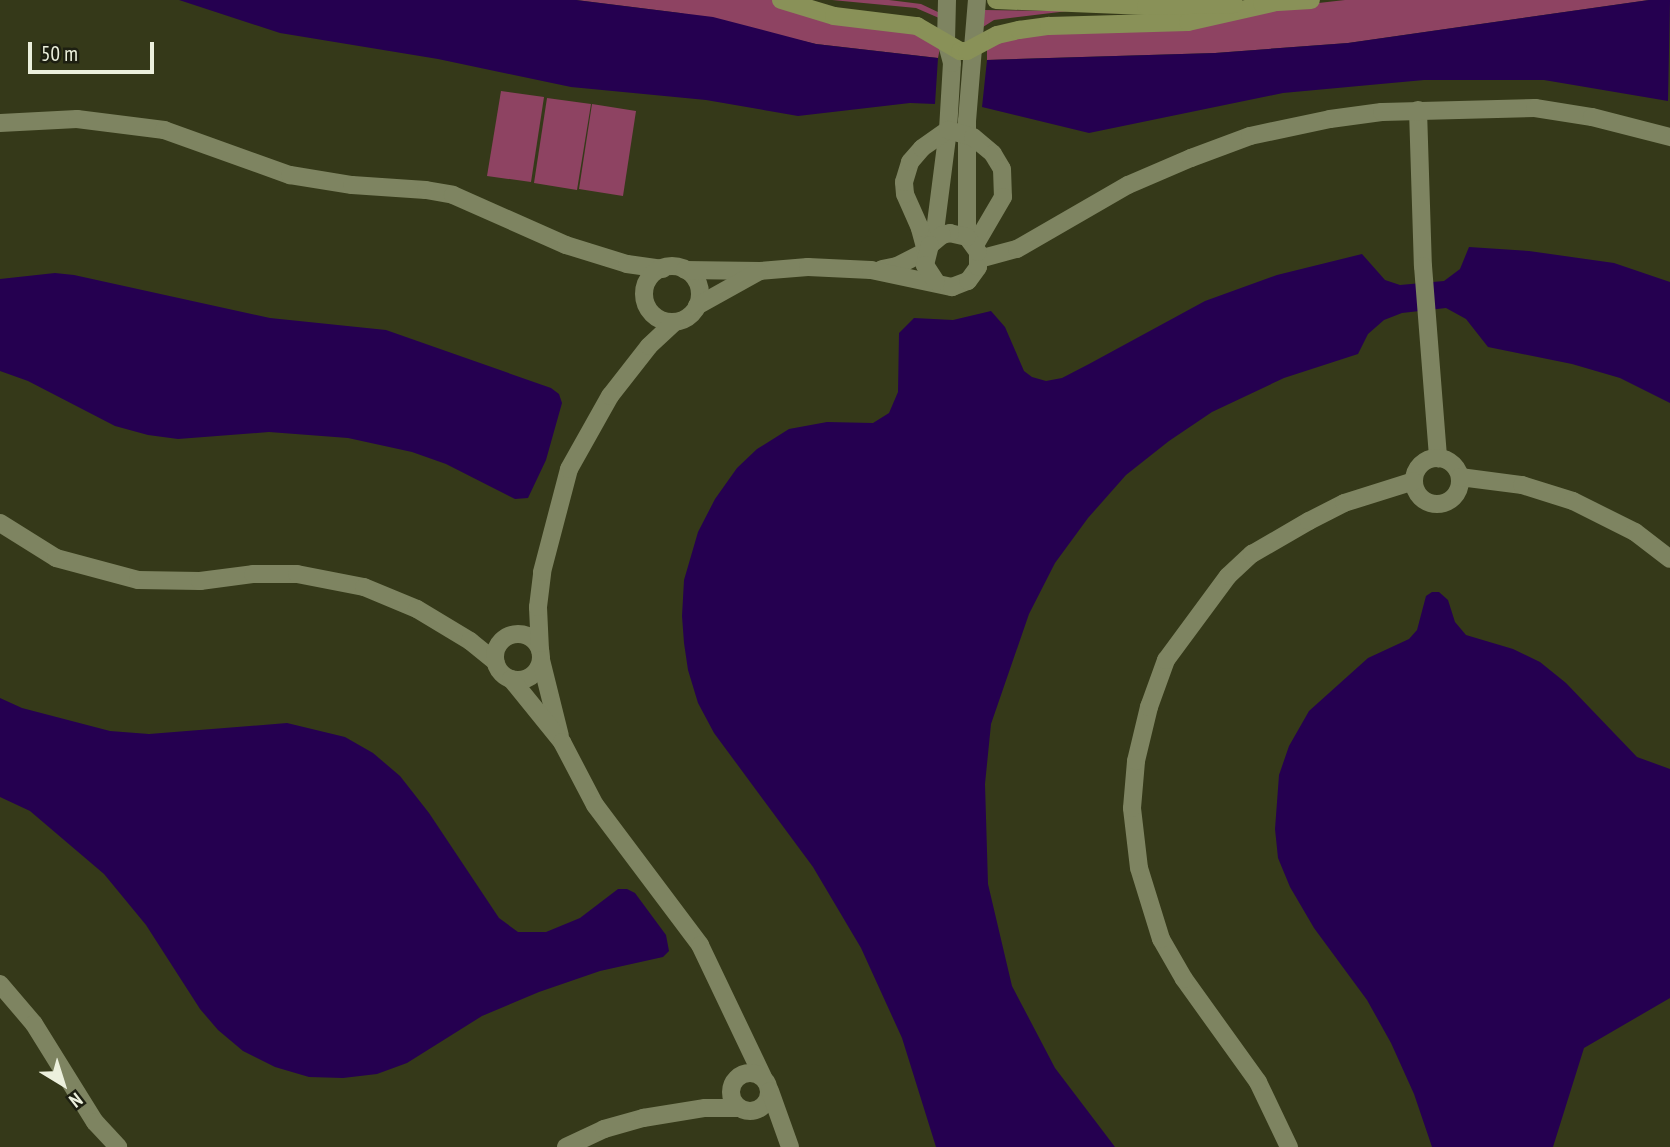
<!DOCTYPE html>
<html>
<head>
<meta charset="utf-8">
<style>
  body { margin:0 }
  #map { position:relative; width:1670px; height:1147px; overflow:hidden; background:#353919; font-family:"PT Sans Narrow",sans-serif }
  div>[style] { position:absolute }
  .green>* { inset:0; background:#8e4362 }
  .water>* { inset:0; background:#250050 }
  .street>* { height:18px; margin:-9px; padding:0 9px; transform-origin:9px; border-radius:9px; background:#7e8461 }
  .street>.ring { margin:-9px; padding:0; box-sizing:content-box; background:none; border:18px solid #7e8461; border-radius:50% }
  .secondary>* { height:18px; margin:-9px; padding:0 9px; transform-origin:9px; border-radius:9px; background:#899158 }
  span { translate:-50% -50%; white-space:nowrap; text-align:center; line-height:1.15; -webkit-text-stroke:7px #1d1f11; paint-order:stroke }
  .north { position:absolute; left:28px; top:1049px; width:70px; height:70px; -webkit-text-stroke:5px #1d1f11; paint-order:stroke; rotate:142deg; font-size:19px; font-weight:700; line-height:28px; text-align:center; color:#ecf0dd }
  .north::after { content:''; display:block; margin:auto; width:24px; height:32px; background:#ecf0dd; clip-path:polygon(50% 0,100% 100%,50% 72%,0 100%) }
  .scale { position:absolute; left:28px; top:42px; width:126px; height:32px; box-sizing:border-box; border:4px solid #ecf0dd; border-top:0; padding-left:9px; font-size:21px; line-height:24px; white-space:nowrap; color:#ecf0dd; -webkit-text-stroke:5px #1d1f11; paint-order:stroke }
</style>
</head>
<body>
<div id="map">
  <div class="green">
    <div style="clip-path:polygon(576px 0,776px 0,914px 31px,940px 48px,938px 58px,816px 44px,680px 13px)"></div>
    <div style="clip-path:polygon(832px 0,889px 0,921px 4px,940px 13px,939px 18px,916px 8px)"></div>
    <div style="clip-path:polygon(1345px 0,1649px 0,1348px 43px,1215px 53px,987px 60px,987px 44px,996px 39px)"></div>
    <div style="clip-path:polygon(984px 10px,1068px 11px,994px 20px,983px 27px)"></div>
    <div style="clip-path:polygon(501px 91px,544px 97px,531px 182px,487px 176px)"></div>
    <div style="clip-path:polygon(547px 98px,591px 104px,577px 190px,534px 183px)"></div>
    <div style="clip-path:polygon(592px 104px,636px 111px,623px 196px,579px 189px)"></div>
  </div>
  <div class="water">
    <div style="clip-path:polygon(179px 0,576px 0,713px 17px,816px 44px,938px 58px,935px 104px,910px 103px,798px 116px,706px 100px,571px 87px,438px 59px,280px 33px)"></div>
    <div style="clip-path:polygon(1649px 0,1670px 0,1668px 101px,1544px 80px,1424px 80px,1283px 93px,1089px 133px,982px 107px,987px 60px,1215px 53px,1348px 43px)"></div>
    <div style="clip-path:polygon(1469px 247px,1529px 251px,1614px 263px,1670px 282px,1670px 403px,1620px 378px,1572px 364px,1488px 347px,1466px 319px,1446px 308px,1402px 313px,1384px 320px,1368px 334px,1358px 354px,1284px 378px,1212px 412px,1169px 441px,1126px 475px,1088px 518px,1055px 563px,1029px 614px,991px 724px,985px 784px,988px 884px,1012px 986px,1055px 1068px,1115px 1147px,936px 1147px,902px 1038px,861px 948px,813px 867px,714px 733px,698px 703px,688px 670px,684px 643px,682px 616px,684px 580px,698px 532px,715px 499px,737px 468px,757px 449px,789px 429px,827px 422px,873px 423px,889px 413px,898px 392px,899px 333px,914px 318px,953px 320px,991px 311px,1005px 327px,1024px 371px,1032px 377px,1046px 381px,1062px 378px,1089px 364px,1205px 301px,1277px 275px,1362px 254px,1385px 280px,1400px 285px,1444px 281px,1460px 269px)"></div>
    <div style="clip-path:polygon(55px 273px,74px 275px,270px 318px,386px 330px,551px 388px,559px 394px,562px 403px,546px 460px,528px 498px,515px 499px,446px 464px,412px 452px,348px 438px,269px 432px,178px 439px,148px 435px,115px 426px,28px 381px,0 371px,0 279px)"></div>
    <div style="clip-path:polygon(1432px 592px,1439px 592px,1448px 600px,1455px 622px,1466px 635px,1513px 649px,1540px 662px,1566px 683px,1637px 757px,1670px 769px,1670px 998px,1584px 1048px,1553px 1147px,1432px 1147px,1414px 1094px,1391px 1043px,1367px 1000px,1314px 928px,1290px 887px,1278px 858px,1275px 829px,1279px 775px,1289px 746px,1309px 711px,1368px 658px,1409px 639px,1417px 630px,1426px 596px)"></div>
    <div style="clip-path:polygon(0 698px,22px 708px,110px 731px,149px 734px,287px 723px,345px 737px,373px 753px,400px 776px,429px 813px,499px 918px,518px 932px,546px 932px,580px 918px,618px 889px,627px 889px,635px 893px,666px 935px,669px 951px,663px 957px,600px 971px,539px 992px,482px 1016px,407px 1063px,377px 1074px,343px 1078px,309px 1077px,275px 1067px,243px 1051px,218px 1030px,200px 1009px,146px 925px,104px 874px,30px 811px,0 797px)"></div>
  </div>
  <div class="street">
    <div style="left:1418px;top:110px;width:156px;rotate:88.2deg"></div>
    <div style="left:1423px;top:266px;width:193px;rotate:85.5deg"></div>
    <div style="left:0;top:123px;width:77px;rotate:-3deg"></div>
    <div style="left:77px;top:119px;width:88px;rotate:7.2deg"></div>
    <div style="left:164px;top:130px;width:134px;rotate:19.7deg"></div>
    <div style="left:290px;top:175px;width:63px;rotate:9.2deg"></div>
    <div style="left:352px;top:185px;width:74px;rotate:3.9deg"></div>
    <div style="left:426px;top:190px;width:27px;rotate:10deg"></div>
    <div style="left:453px;top:195px;width:124px;rotate:23.9deg"></div>
    <div style="left:566px;top:245px;width:64px;rotate:17.3deg"></div>
    <div style="left:627px;top:264px;width:36px;rotate:8deg"></div>
    <div style="left:967px;top:237px;width:116px;rotate:-90deg"></div>
    <div style="left:967px;top:121px;width:121px;rotate:-85.3deg"></div>
    <div style="left:934px;top:239px;width:110px;rotate:-82.7deg"></div>
    <div style="left:948px;top:130px;width:67px;rotate:-86.6deg"></div>
    <div style="left:952px;top:63px;width:23px;rotate:-105deg"></div>
    <div style="left:946px;top:41px;width:41px;rotate:-88.6deg"></div>
    <div style="left:979px;top:259px;width:39px;rotate:-15deg"></div>
    <div style="left:1017px;top:249px;width:128px;rotate:-30deg"></div>
    <div style="left:1128px;top:185px;width:69px;rotate:-23.2deg"></div>
    <div style="left:1191px;top:158px;width:63px;rotate:-20.4deg"></div>
    <div style="left:1250px;top:136px;width:82px;rotate:-12deg"></div>
    <div style="left:1330px;top:119px;width:52px;rotate:-7.7deg"></div>
    <div style="left:1382px;top:112px;width:153px;rotate:-1.5deg"></div>
    <div style="left:1535px;top:108px;width:58px;rotate:9deg"></div>
    <div style="left:1592px;top:117px;width:81px;rotate:14.4deg"></div>
    <div class="ring" style="left:644px;top:266px;width:38px;height:38px"></div>
    <div style="left:882px;top:269px;width:15px;rotate:-11deg"></div>
    <div style="left:897px;top:266px;width:33px;rotate:-27deg"></div>
    <div style="left:926px;top:251px;width:24px;rotate:-105deg"></div>
    <div style="left:920px;top:228px;width:37px;rotate:-114deg"></div>
    <div style="left:905px;top:194px;width:12px;rotate:-95deg"></div>
    <div style="left:904px;top:182px;width:21px;rotate:-73deg"></div>
    <div style="left:910px;top:162px;width:18px;rotate:-49deg"></div>
    <div style="left:922px;top:148px;width:32px;rotate:-35deg"></div>
    <div style="left:948px;top:130px;width:26px;rotate:16deg"></div>
    <div style="left:973px;top:137px;width:26px;rotate:40deg"></div>
    <div style="left:993px;top:154px;width:17px;rotate:59deg"></div>
    <div style="left:1002px;top:169px;width:28px;rotate:88deg"></div>
    <div style="left:1003px;top:197px;width:56px;rotate:120.3deg"></div>
    <div style="left:685px;top:270px;width:75px;rotate:0.8deg"></div>
    <div style="left:760px;top:271px;width:48px;rotate:-4.8deg"></div>
    <div style="left:808px;top:267px;width:63px;rotate:2.7deg"></div>
    <div style="left:871px;top:270px;width:83px;rotate:11.9deg"></div>
    <div style="left:952px;top:287px;width:17px;rotate:-21deg"></div>
    <div style="left:968px;top:281px;width:17px;rotate:-54deg"></div>
    <div style="left:978px;top:267px;width:15px;rotate:-90deg"></div>
    <div style="left:978px;top:252px;width:19px;rotate:-126deg"></div>
    <div style="left:967px;top:237px;width:17px;rotate:-167deg"></div>
    <div style="left:950px;top:233px;width:8px;rotate:166deg"></div>
    <div style="left:942px;top:235px;width:16px;rotate:140deg"></div>
    <div style="left:930px;top:245px;width:21px;rotate:104deg"></div>
    <div style="left:925px;top:265px;width:20px;rotate:57deg"></div>
    <div style="left:697px;top:306px;width:70px;rotate:-29.1deg"></div>
    <div class="ring" style="left:1414px;top:458px;width:28px;height:28px"></div>
    <div style="left:1460px;top:477px;width:63px;rotate:7.4deg"></div>
    <div style="left:1522px;top:485px;width:53px;rotate:17.4deg"></div>
    <div style="left:1573px;top:501px;width:69px;rotate:26.6deg"></div>
    <div style="left:1635px;top:532px;width:44px;rotate:37.6deg"></div>
    <div style="left:0;top:523px;width:66px;rotate:32deg"></div>
    <div style="left:56px;top:558px;width:85px;rotate:15deg"></div>
    <div style="left:138px;top:580px;width:62px;rotate:0.9deg"></div>
    <div style="left:200px;top:581px;width:53px;rotate:-7.5deg"></div>
    <div style="left:253px;top:574px;width:44px"></div>
    <div style="left:297px;top:574px;width:68px;rotate:11deg"></div>
    <div style="left:364px;top:587px;width:57px;rotate:22.5deg"></div>
    <div style="left:417px;top:609px;width:62px;rotate:31.1deg"></div>
    <div style="left:470px;top:641px;width:33px;rotate:39deg"></div>
    <div class="ring" style="left:495px;top:634px;width:28px;height:28px"></div>
    <div style="left:540px;top:650px;width:43px;rotate:-92.7deg"></div>
    <div style="left:538px;top:607px;width:35px;rotate:-83deg"></div>
    <div style="left:542px;top:572px;width:106px;rotate:-75.3deg"></div>
    <div style="left:569px;top:469px;width:84px;rotate:-60.7deg"></div>
    <div style="left:610px;top:396px;width:63px;rotate:-52deg"></div>
    <div style="left:649px;top:346px;width:35px;rotate:-43deg"></div>
    <div style="left:541px;top:660px;width:78px;rotate:76deg"></div>
    <div style="left:511px;top:679px;width:81px;rotate:51deg"></div>
    <div style="left:562px;top:742px;width:71px;rotate:62.4deg"></div>
    <div style="left:595px;top:805px;width:175px;rotate:53.1deg"></div>
    <div style="left:700px;top:945px;width:146px;rotate:64.5deg"></div>
    <div style="left:0;top:984px;width:52px;rotate:49.6deg"></div>
    <div style="left:34px;top:1024px;width:115px;rotate:58.1deg"></div>
    <div style="left:95px;top:1122px;width:34px;rotate:47deg"></div>
    <div class="ring" style="left:731px;top:1073px;width:20px;height:20px"></div>
    <div style="left:770px;top:1091px;width:59px;rotate:70.3deg"></div>
    <div style="left:566px;top:1147px;width:42px;rotate:-25.3deg"></div>
    <div style="left:604px;top:1129px;width:41px;rotate:-15.8deg"></div>
    <div style="left:643px;top:1118px;width:63px;rotate:-9.2deg"></div>
    <div style="left:705px;top:1108px;width:34px"></div>
    <div style="left:1289px;top:1147px;width:72px;rotate:-115.5deg"></div>
    <div style="left:1258px;top:1082px;width:127px;rotate:-125.7deg"></div>
    <div style="left:1184px;top:979px;width:46px;rotate:-119.9deg"></div>
    <div style="left:1161px;top:939px;width:74px;rotate:-107.2deg"></div>
    <div style="left:1139px;top:868px;width:60px;rotate:-96.7deg"></div>
    <div style="left:1132px;top:808px;width:47px;rotate:-85.1deg"></div>
    <div style="left:1136px;top:761px;width:56px;rotate:-76.5deg"></div>
    <div style="left:1149px;top:707px;width:50px;rotate:-70.1deg"></div>
    <div style="left:1166px;top:660px;width:104px;rotate:-53.6deg"></div>
    <div style="left:1228px;top:576px;width:33px;rotate:-43deg"></div>
    <div style="left:1252px;top:554px;width:66px;rotate:-30.1deg"></div>
    <div style="left:1309px;top:521px;width:39px;rotate:-27deg"></div>
    <div style="left:1344px;top:503px;width:73px;rotate:-17.4deg"></div>
  </div>
  <div class="secondary">
    <div style="left:781px;top:0;width:55px;rotate:16.8deg"></div>
    <div style="left:834px;top:16px;width:84px;rotate:6.9deg"></div>
    <div style="left:917px;top:26px;width:50px;rotate:30.2deg"></div>
    <div style="left:960px;top:51px;width:7px"></div>
    <div style="left:967px;top:51px;width:34px;rotate:-28deg"></div>
    <div style="left:997px;top:35px;width:23px;rotate:-13deg"></div>
    <div style="left:1019px;top:30px;width:30px;rotate:-8deg"></div>
    <div style="left:1049px;top:26px;width:139px;rotate:-1.6deg"></div>
    <div style="left:1188px;top:22px;width:86px;rotate:-12.7deg"></div>
    <div style="left:996px;top:0;width:150px;rotate:2.3deg"></div>
    <div style="left:1146px;top:6px;width:88px;rotate:-1.3deg"></div>
    <div style="left:1262px;top:3px;width:49px;rotate:-3.5deg"></div>
  </div>
  <div class="north">N</div>
  <div class="scale">50 m</div>
</div>
</body>
</html>
